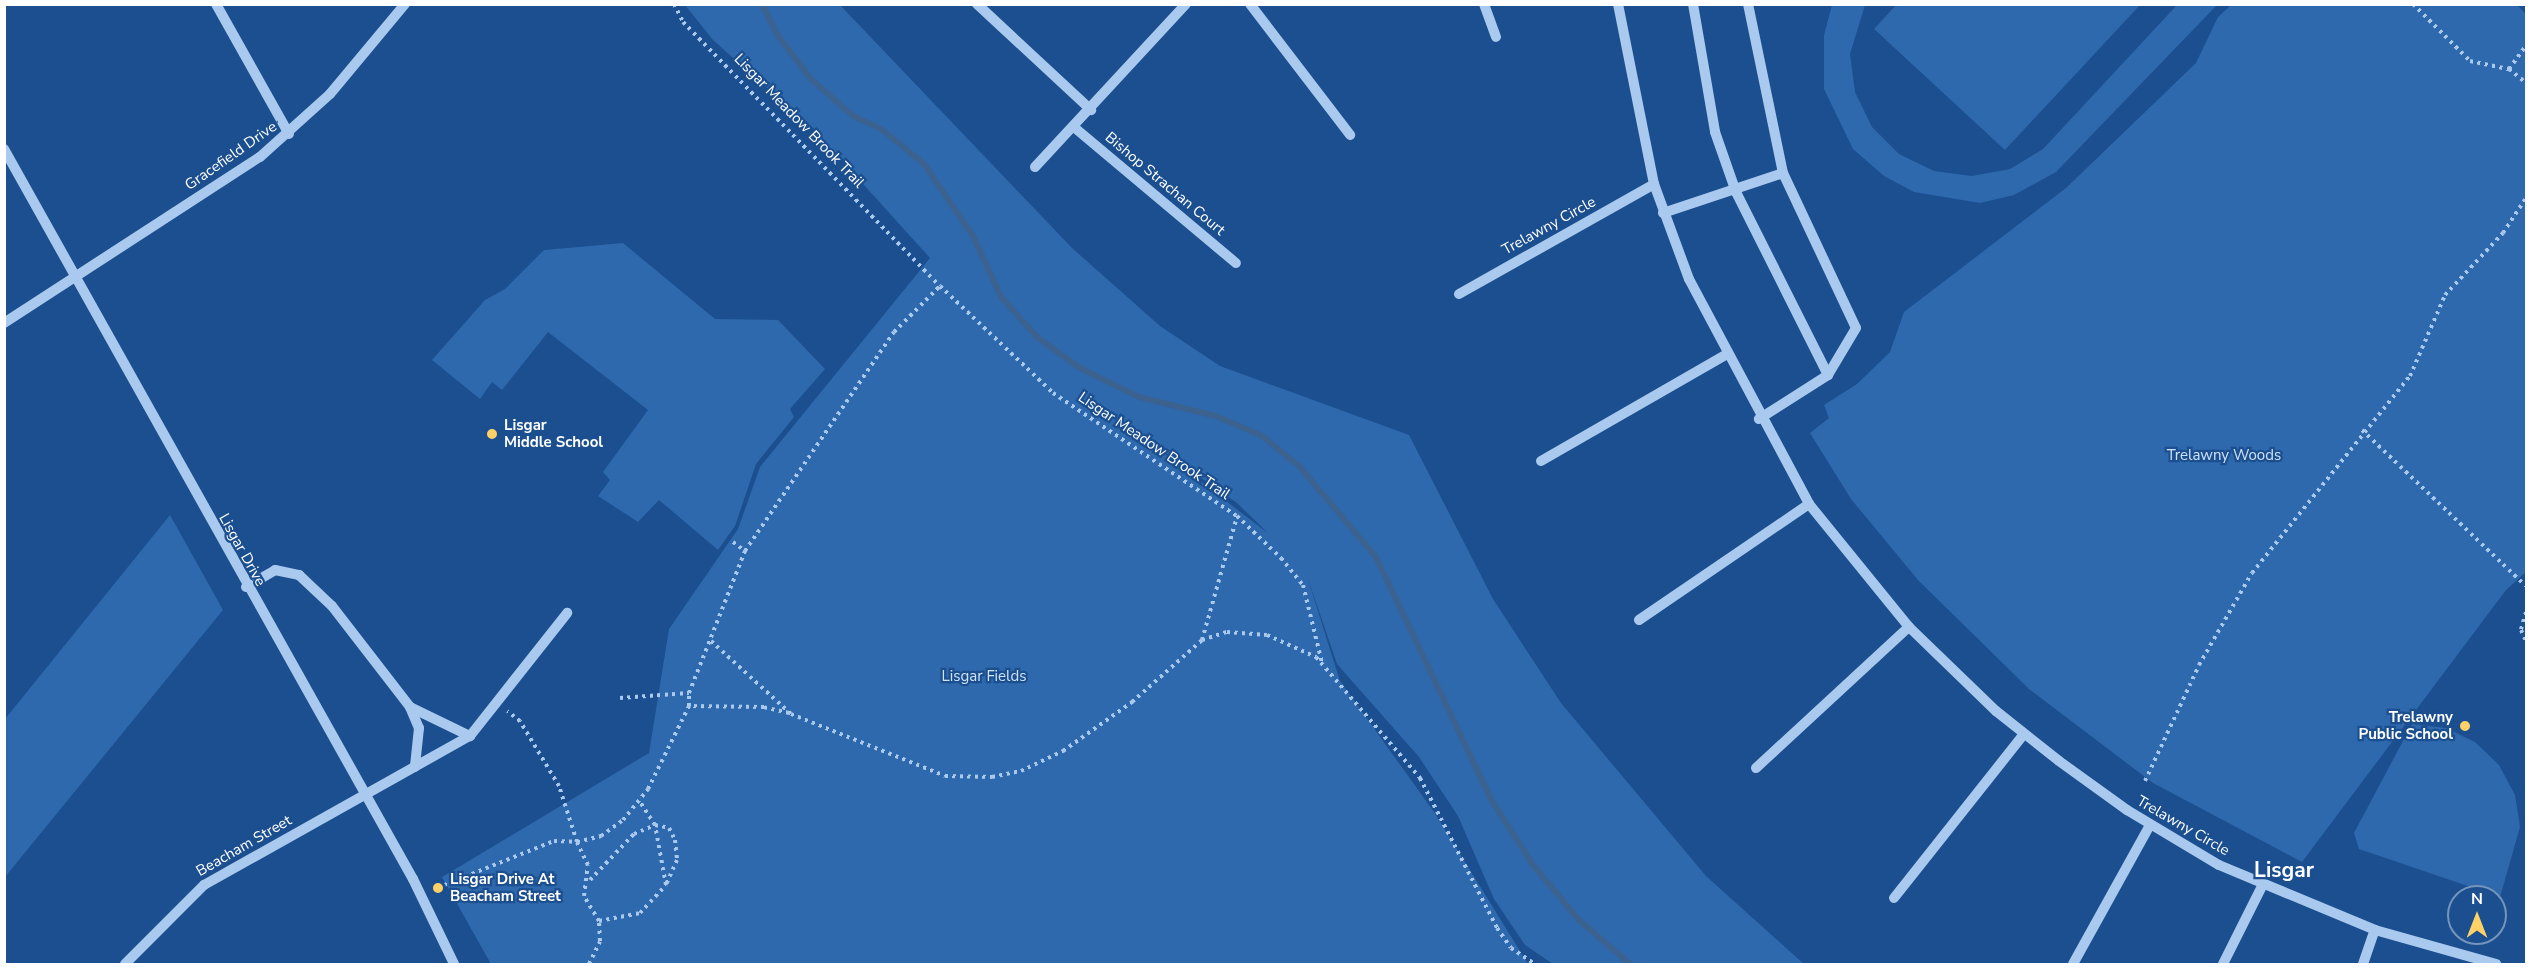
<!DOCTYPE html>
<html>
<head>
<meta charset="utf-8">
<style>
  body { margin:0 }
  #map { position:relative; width:2531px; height:969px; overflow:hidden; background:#1b4f8f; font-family:"Nunito Sans",sans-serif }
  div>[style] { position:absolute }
  .green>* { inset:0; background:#2e69ad }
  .stream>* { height:6px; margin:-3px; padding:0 3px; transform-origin:3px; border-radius:3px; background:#3c6290 }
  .path>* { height:4px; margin-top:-2px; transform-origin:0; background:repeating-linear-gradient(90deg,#a9c9ee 0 3px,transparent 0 7.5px) }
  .minor>* { height:10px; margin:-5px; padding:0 5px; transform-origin:5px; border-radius:5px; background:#a9c9ee }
  .dots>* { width:16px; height:16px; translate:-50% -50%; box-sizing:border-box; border:3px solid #1b4f8f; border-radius:50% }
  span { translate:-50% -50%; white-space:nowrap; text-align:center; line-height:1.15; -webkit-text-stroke:4.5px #1b4f8f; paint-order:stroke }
  .street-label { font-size:15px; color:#fff }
  .poi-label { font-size:15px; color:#fff; font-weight:700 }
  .left { translate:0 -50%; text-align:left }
  .right { translate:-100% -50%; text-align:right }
  .park-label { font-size:15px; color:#cfe3fa }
  .district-label { font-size:21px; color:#fff; font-weight:700 }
  .frame { position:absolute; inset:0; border:6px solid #fff; pointer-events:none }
  .north { position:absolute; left:2447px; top:885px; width:60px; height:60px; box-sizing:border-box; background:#1b4f8f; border:2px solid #7695bc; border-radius:50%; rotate:0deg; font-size:16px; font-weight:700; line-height:24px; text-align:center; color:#fff }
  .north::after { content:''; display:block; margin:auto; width:21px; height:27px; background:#ffd166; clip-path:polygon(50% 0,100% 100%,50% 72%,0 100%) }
</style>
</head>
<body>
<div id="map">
  <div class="green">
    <div style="clip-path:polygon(1897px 4px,2140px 4px,2140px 5px,2005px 150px,1874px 29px)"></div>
    <div style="clip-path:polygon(evenodd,685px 5px,840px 5px,1072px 248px,1160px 326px,1220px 366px,1409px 435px,1493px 599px,1561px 703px,1706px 876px,1804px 964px,1553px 964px,1525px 945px,1494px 899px,1458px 816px,1419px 757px,1337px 664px,1307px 576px,1340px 681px,1434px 812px,1528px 964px,491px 964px,442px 877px,649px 753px,669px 629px,738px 529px,760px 467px,930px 258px,816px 132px,713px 40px,685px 5px,1147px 440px,1237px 503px,1303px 567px,1269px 534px,1147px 440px)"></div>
    <div style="clip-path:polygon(1832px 5px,1865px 5px,1850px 54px,1855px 92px,1872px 127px,1899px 154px,1934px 171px,1972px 176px,2010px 169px,2043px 149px,2177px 5px,2217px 5px,2056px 172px,2014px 195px,1980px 203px,1914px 192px,1884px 176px,1853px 149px,1824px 89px,1824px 35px)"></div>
    <div style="clip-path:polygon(2517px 5px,2526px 14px,2526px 572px,2506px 590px,2302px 862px,2153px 783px,2029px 689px,1918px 580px,1851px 499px,1810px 433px,1829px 418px,1824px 405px,1857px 384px,1890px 352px,1904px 312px,2066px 188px,2196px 63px,2218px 17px,2231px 5px)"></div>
    <div style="clip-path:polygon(623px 243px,715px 319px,778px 320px,825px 369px,790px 409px,794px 417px,756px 464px,735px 526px,718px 550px,659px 500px,638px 522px,598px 496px,610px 480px,603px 472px,648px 410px,548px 332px,502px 390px,492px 382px,480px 399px,432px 360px,485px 300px,505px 289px,544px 250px)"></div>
    <div style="clip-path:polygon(170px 515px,223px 610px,5px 877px,5px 719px)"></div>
    <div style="clip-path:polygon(2412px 724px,2446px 728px,2475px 742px,2499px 765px,2515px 795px,2520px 827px,2500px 897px,2359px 849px,2354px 833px)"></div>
  </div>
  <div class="stream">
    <div style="left:762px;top:4px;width:32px;rotate:64deg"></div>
    <div style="left:776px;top:33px;width:58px;rotate:52.7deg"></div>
    <div style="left:811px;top:79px;width:56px;rotate:41.4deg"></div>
    <div style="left:853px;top:116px;width:31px;rotate:25deg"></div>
    <div style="left:881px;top:129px;width:55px;rotate:39.1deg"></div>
    <div style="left:924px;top:164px;width:87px;rotate:55.8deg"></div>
    <div style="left:973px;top:236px;width:67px;rotate:65.3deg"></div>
    <div style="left:1001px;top:297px;width:54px;rotate:48deg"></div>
    <div style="left:1037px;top:337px;width:53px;rotate:35.8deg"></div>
    <div style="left:1080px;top:368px;width:66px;rotate:26.2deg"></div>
    <div style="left:1139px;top:397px;width:79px;rotate:13.9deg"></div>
    <div style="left:1216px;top:416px;width:50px;rotate:23.5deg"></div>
    <div style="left:1262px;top:436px;width:48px;rotate:39deg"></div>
    <div style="left:1299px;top:466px;width:119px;rotate:49.8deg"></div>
    <div style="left:1376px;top:557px;width:270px;rotate:64.6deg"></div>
    <div style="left:1492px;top:801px;width:76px;rotate:57.4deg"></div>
    <div style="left:1533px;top:865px;width:72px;rotate:50.1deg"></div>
    <div style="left:1579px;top:920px;width:67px;rotate:40.8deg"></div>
  </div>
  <div class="path">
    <div style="left:674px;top:4px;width:20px;rotate:63deg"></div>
    <div style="left:683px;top:22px;width:368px;rotate:45.8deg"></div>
    <div style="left:940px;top:286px;width:156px;rotate:43.4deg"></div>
    <div style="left:1053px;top:393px;width:221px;rotate:33.8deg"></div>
    <div style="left:1237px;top:516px;width:61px;rotate:43.7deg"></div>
    <div style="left:1281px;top:558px;width:35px;rotate:51deg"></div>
    <div style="left:1303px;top:585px;width:80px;rotate:76.3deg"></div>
    <div style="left:2413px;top:4px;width:81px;rotate:45deg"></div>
    <div style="left:2470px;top:61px;width:40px;rotate:12deg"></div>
    <div style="left:2509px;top:69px;width:22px;rotate:39deg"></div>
    <div style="left:2509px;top:69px;width:29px;rotate:-54deg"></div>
    <div style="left:2362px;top:430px;width:226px;rotate:43.6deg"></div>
    <div style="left:733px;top:542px;width:15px;rotate:37deg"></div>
    <div style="left:2526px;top:612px;width:19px;rotate:106deg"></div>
    <div style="left:2521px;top:630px;width:12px;rotate:66deg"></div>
    <div style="left:1202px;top:640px;width:129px;rotate:-74.2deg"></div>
    <div style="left:711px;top:641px;width:108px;rotate:42.4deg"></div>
    <div style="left:791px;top:714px;width:166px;rotate:21.9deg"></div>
    <div style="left:945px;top:776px;width:47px;rotate:1.2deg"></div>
    <div style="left:992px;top:777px;width:30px;rotate:-12deg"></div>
    <div style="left:1021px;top:771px;width:47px;rotate:-25.5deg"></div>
    <div style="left:1063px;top:751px;width:85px;rotate:-35.4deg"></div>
    <div style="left:1132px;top:702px;width:94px;rotate:-41.5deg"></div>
    <div style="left:1202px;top:640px;width:26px;rotate:-18deg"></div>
    <div style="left:1227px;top:632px;width:40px;rotate:4.3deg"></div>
    <div style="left:1267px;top:635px;width:54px;rotate:24.2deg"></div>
    <div style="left:1316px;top:657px;width:160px;rotate:49.3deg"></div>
    <div style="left:1420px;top:778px;width:169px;rotate:62.8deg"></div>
    <div style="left:1497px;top:928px;width:24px;rotate:55deg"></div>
    <div style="left:1511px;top:948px;width:29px;rotate:34deg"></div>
    <div style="left:620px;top:698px;width:69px;rotate:-4.1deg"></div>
    <div style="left:789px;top:713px;width:26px;rotate:-167deg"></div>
    <div style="left:764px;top:707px;width:75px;rotate:-179.2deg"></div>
    <div style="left:689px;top:706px;width:13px;rotate:-90deg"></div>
    <div style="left:689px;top:693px;width:153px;rotate:-68.5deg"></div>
    <div style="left:745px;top:551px;width:265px;rotate:-55.8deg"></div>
    <div style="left:894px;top:332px;width:65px;rotate:-45deg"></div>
    <div style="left:2145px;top:781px;width:128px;rotate:-65deg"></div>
    <div style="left:2199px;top:665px;width:106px;rotate:-60.1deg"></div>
    <div style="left:2252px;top:573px;width:253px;rotate:-51.3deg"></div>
    <div style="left:2410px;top:376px;width:88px;rotate:-66.6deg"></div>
    <div style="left:2445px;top:295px;width:85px;rotate:-46.9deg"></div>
    <div style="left:2503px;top:233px;width:42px;rotate:-56.7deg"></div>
    <div style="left:590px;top:880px;width:64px;rotate:-46.3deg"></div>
    <div style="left:634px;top:834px;width:23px;rotate:-23deg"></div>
    <div style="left:655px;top:825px;width:30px;rotate:-123deg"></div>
    <div style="left:444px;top:885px;width:118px;rotate:-21.8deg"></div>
    <div style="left:554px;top:841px;width:23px;rotate:2deg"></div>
    <div style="left:577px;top:842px;width:59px;rotate:-107.8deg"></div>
    <div style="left:559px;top:786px;width:76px;rotate:-121deg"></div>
    <div style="left:520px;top:721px;width:16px;rotate:-142deg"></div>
    <div style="left:599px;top:921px;width:42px;rotate:-11deg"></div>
    <div style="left:640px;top:913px;width:38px;rotate:-47deg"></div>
    <div style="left:666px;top:885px;width:61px;rotate:-100.4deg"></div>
    <div style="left:655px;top:825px;width:14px;rotate:12deg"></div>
    <div style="left:669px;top:828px;width:13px;rotate:63deg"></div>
    <div style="left:675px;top:840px;width:20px;rotate:84deg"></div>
    <div style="left:677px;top:860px;width:27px;rotate:114deg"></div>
    <div style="left:589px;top:964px;width:25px;rotate:-64deg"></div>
    <div style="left:600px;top:941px;width:20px;rotate:-93deg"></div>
    <div style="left:599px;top:921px;width:29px;rotate:-121deg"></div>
    <div style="left:584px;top:896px;width:31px;rotate:-83deg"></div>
    <div style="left:588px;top:865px;width:25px;rotate:-116deg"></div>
    <div style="left:577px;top:842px;width:25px;rotate:-14deg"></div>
    <div style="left:601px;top:836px;width:27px;rotate:-36deg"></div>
    <div style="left:623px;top:820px;width:40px;rotate:-51deg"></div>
    <div style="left:648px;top:789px;width:93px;rotate:-63.7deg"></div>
  </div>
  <div class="minor">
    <div style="left:216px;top:4px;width:149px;rotate:60.7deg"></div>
    <div style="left:977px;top:4px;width:156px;rotate:42.9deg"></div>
    <div style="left:1250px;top:4px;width:165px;rotate:52.6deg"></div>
    <div style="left:1484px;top:4px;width:35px;rotate:70deg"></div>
    <div style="left:1618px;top:4px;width:184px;rotate:78.7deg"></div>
    <div style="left:1654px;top:184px;width:101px;rotate:69.8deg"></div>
    <div style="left:1689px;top:279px;width:255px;rotate:61.9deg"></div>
    <div style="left:1809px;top:504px;width:159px;rotate:50.9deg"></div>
    <div style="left:1909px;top:627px;width:121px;rotate:44deg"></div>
    <div style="left:1996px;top:711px;width:80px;rotate:38.4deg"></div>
    <div style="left:2059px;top:761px;width:84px;rotate:35.8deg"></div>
    <div style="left:2127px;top:810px;width:107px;rotate:30.9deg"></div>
    <div style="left:2219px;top:865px;width:169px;rotate:22.6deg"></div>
    <div style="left:2375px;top:930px;width:126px;rotate:15.7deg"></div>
    <div style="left:1693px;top:4px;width:130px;rotate:80.2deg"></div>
    <div style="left:1715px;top:132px;width:64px;rotate:70.7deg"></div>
    <div style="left:1736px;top:192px;width:205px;rotate:63.3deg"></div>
    <div style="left:1748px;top:4px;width:173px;rotate:78.3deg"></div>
    <div style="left:1783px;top:173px;width:171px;rotate:64.8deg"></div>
    <div style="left:1856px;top:328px;width:55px;rotate:120.8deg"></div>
    <div style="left:1828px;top:375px;width:82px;rotate:147.5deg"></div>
    <div style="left:1075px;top:128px;width:210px;rotate:40deg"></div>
    <div style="left:4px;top:149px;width:837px;rotate:60.74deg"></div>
    <div style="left:413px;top:879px;width:94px;rotate:64.2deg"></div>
    <div style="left:1035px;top:167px;width:222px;rotate:-47.2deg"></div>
    <div style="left:1663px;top:213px;width:126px;rotate:-18.4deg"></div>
    <div style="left:1459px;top:294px;width:224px;rotate:-29.4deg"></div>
    <div style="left:4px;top:323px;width:305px;rotate:-33deg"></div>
    <div style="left:260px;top:157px;width:94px;rotate:-42deg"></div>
    <div style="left:330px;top:94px;width:117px;rotate:-50.2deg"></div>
    <div style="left:1541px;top:461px;width:212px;rotate:-29.9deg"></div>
    <div style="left:246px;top:587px;width:34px;rotate:-30deg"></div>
    <div style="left:275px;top:570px;width:25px;rotate:12deg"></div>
    <div style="left:299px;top:575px;width:45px;rotate:43.2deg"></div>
    <div style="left:332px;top:606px;width:128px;rotate:52.3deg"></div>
    <div style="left:410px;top:707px;width:67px;rotate:25.8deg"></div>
    <div style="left:470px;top:736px;width:157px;rotate:-51.7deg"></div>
    <div style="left:1639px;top:620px;width:206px;rotate:-34.3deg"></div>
    <div style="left:410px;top:707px;width:23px;rotate:67deg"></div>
    <div style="left:419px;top:728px;width:39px;rotate:96deg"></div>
    <div style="left:1756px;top:768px;width:208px;rotate:-42.7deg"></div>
    <div style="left:1894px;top:898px;width:209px;rotate:-51.6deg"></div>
    <div style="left:125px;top:964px;width:112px;rotate:-45deg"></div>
    <div style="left:204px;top:885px;width:305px;rotate:-29.3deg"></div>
    <div style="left:2073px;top:964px;width:159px;rotate:-61deg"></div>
    <div style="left:2223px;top:964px;width:87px;rotate:-63.4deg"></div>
    <div style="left:2363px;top:964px;width:36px;rotate:-71deg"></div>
  </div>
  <div class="dots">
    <div style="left:492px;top:434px;background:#ffd166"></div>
    <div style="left:2465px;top:726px;background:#ffd166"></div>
    <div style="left:438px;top:888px;background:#ffd166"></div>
  </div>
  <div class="street-label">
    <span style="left:799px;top:121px;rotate:46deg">Lisgar Meadow Brook Trail</span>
    <span style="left:231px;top:156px;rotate:-35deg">Gracefield Drive</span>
    <span style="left:1165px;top:184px;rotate:40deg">Bishop Strachan Court</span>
    <span style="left:1549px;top:226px;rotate:-29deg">Trelawny Circle</span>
    <span style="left:1154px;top:446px;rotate:34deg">Lisgar Meadow Brook Trail</span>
    <span style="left:242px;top:550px;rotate:61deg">Lisgar Drive</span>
    <span style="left:2183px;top:826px;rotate:30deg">Trelawny Circle</span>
    <span style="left:244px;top:846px;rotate:-30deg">Beacham Street</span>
  </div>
  <div class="poi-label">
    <span class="left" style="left:504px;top:434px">Lisgar<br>Middle School</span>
    <span class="right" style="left:2453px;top:726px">Trelawny<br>Public School</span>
    <span class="left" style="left:450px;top:888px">Lisgar Drive At<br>Beacham Street</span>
  </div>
  <div class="park-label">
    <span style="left:2224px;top:456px">Trelawny Woods</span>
    <span style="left:984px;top:677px">Lisgar Fields</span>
  </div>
  <div class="district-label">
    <span style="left:2284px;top:870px">Lisgar</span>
  </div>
  <div class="frame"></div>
  <div class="north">N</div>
</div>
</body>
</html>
